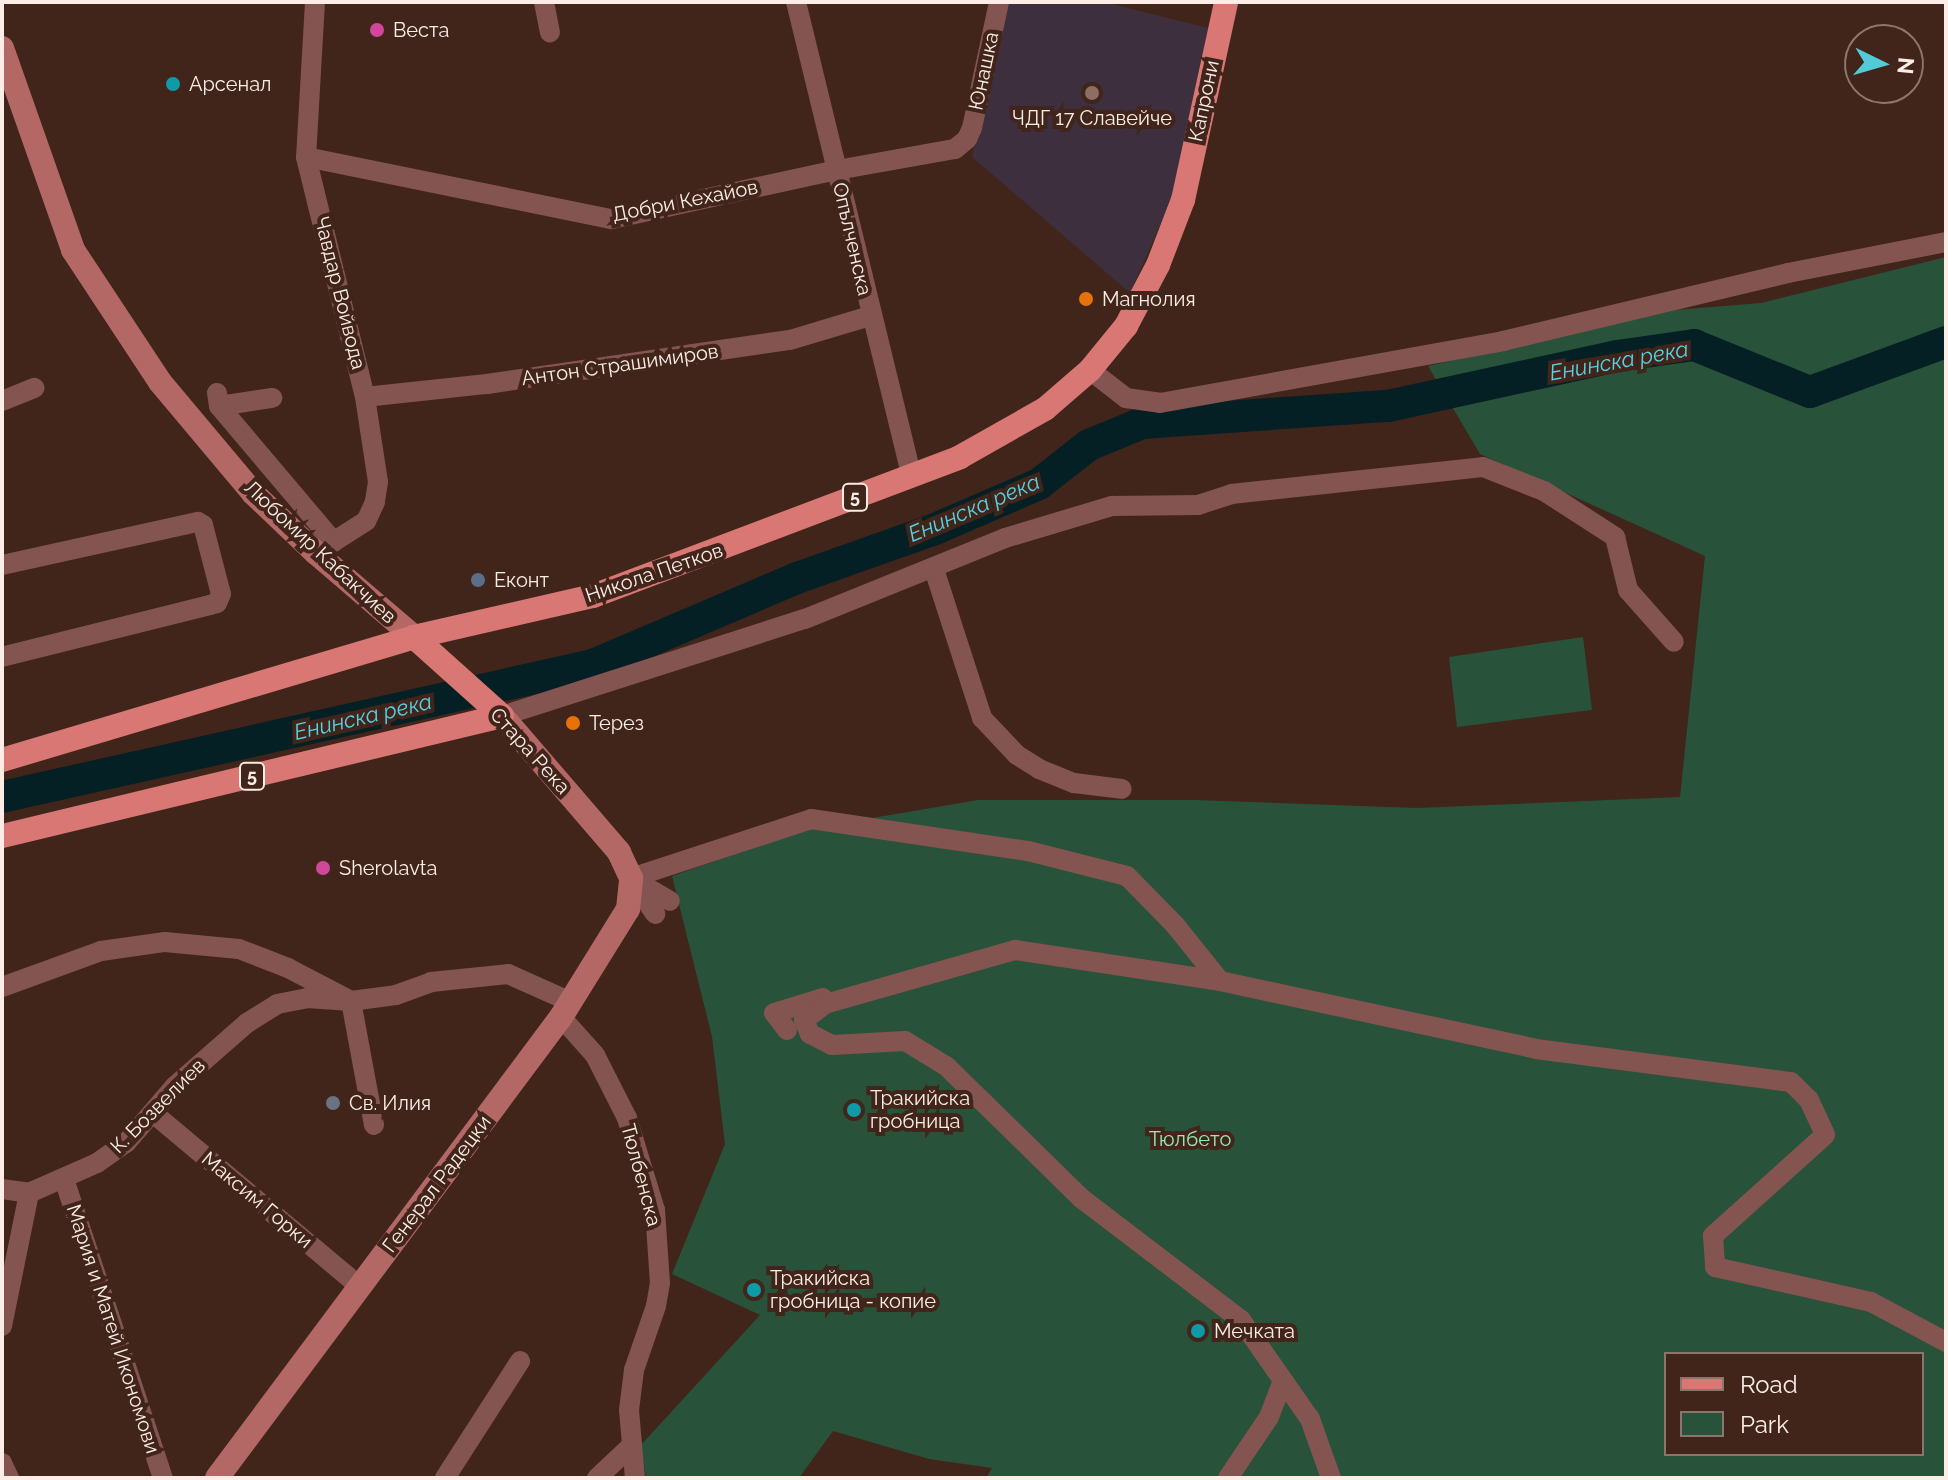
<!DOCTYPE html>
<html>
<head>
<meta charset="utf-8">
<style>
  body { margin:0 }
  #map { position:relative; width:1948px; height:1480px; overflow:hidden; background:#41251a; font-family:Raleway,sans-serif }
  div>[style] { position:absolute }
  .education>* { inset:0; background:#3d2f3d }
  .green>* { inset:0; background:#285239 }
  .river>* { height:32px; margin:-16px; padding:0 16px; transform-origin:16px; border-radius:16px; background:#052025 }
  .street>* { height:20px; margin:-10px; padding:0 10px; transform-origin:10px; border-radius:10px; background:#845451 }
  .secondary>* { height:24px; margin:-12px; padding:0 12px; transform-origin:12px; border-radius:12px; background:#b46865 }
  .primary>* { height:24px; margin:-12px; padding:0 12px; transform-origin:12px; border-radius:12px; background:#d87773 }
  .dots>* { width:22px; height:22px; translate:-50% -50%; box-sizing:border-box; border:4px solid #41251a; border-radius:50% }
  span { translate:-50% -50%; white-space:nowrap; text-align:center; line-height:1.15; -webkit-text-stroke:8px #41251a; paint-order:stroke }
  .shield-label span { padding:2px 6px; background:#41251a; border:2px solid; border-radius:6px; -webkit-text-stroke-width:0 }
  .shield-label { font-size:18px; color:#fdede7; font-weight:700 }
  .poi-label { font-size:20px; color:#fdede7 }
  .left { translate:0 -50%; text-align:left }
  .street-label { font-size:20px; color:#fdede7 }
  .park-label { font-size:20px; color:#92eab5 }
  .water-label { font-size:22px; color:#54d3e7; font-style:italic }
  .frame { position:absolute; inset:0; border:4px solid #fdede7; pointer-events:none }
  .legend { position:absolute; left:1664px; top:1352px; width:260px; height:104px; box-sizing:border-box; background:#41251a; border:2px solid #8c756c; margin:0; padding:10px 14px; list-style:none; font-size:24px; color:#fdede7 }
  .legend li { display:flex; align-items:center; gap:16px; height:40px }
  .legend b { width:40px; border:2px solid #8c756c }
  .north { position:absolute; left:1844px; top:24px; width:80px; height:80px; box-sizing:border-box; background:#41251a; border:2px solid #8c756c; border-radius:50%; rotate:95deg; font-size:22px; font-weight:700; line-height:32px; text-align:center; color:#fdede7 }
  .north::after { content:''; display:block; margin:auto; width:28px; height:36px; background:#52cbd7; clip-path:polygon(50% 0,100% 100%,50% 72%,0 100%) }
</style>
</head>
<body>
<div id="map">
  <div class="education">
    <div style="clip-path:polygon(1006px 2px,1104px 2px,1212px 29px,1175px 191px,1130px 293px,972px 157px)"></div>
  </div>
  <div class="green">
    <div style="clip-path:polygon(evenodd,1946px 257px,1946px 1478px,986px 1478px,992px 1468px,929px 1459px,833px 1431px,799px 1478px,646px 1478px,641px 1445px,760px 1315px,672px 1274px,725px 1144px,712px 1037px,672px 876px,808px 829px,978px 800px,1197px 800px,1416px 808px,1680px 797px,1705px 556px,1480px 454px,1428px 366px,1675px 310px,1761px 303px,1946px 257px,1666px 1354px,1922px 1354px,1922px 1454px,1666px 1454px,1666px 1354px)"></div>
    <div style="clip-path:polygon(1583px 637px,1592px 710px,1457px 727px,1449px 657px)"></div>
  </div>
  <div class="river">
    <div style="left:2px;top:797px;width:606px;rotate:-12.59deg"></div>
    <div style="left:593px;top:665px;width:222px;rotate:-23.1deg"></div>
    <div style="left:797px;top:578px;width:146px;rotate:-19.5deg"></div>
    <div style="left:935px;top:529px;width:113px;rotate:-23.4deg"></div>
    <div style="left:1039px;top:484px;width:63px;rotate:-38deg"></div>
    <div style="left:1089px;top:445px;width:57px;rotate:-22.5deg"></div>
    <div style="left:1142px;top:423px;width:247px;rotate:-4deg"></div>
    <div style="left:1388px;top:406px;width:234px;rotate:-12.3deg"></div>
    <div style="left:1617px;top:356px;width:78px;rotate:-8.1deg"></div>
    <div style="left:1694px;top:345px;width:125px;rotate:22.1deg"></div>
    <div style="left:1810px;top:392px;width:145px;rotate:-20.2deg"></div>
  </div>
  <div class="street">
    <div style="left:315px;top:2px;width:155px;rotate:93.3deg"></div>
    <div style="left:306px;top:157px;width:247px;rotate:76.2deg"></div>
    <div style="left:365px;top:397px;width:86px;rotate:81.3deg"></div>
    <div style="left:378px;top:482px;width:20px;rotate:99deg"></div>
    <div style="left:375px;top:502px;width:21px;rotate:115deg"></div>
    <div style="left:366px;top:521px;width:59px;rotate:147.4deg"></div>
    <div style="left:544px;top:2px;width:31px;rotate:79deg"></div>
    <div style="left:796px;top:2px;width:487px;rotate:76.3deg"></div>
    <div style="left:306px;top:157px;width:312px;rotate:11.5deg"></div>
    <div style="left:612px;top:219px;width:230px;rotate:-12.3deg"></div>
    <div style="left:837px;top:170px;width:120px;rotate:-10.1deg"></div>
    <div style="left:955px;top:149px;width:16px;rotate:-40deg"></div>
    <div style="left:967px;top:139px;width:12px;rotate:-66deg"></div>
    <div style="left:972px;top:128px;width:129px;rotate:-77.9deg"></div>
    <div style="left:1090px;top:370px;width:46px;rotate:37.9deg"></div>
    <div style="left:1126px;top:398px;width:34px;rotate:8deg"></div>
    <div style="left:1160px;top:403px;width:349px;rotate:-10.2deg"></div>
    <div style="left:1503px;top:341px;width:293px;rotate:-13.4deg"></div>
    <div style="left:1788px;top:273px;width:161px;rotate:-11.1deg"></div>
    <div style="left:217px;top:393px;width:13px;rotate:81deg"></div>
    <div style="left:219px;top:406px;width:178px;rotate:49.8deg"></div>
    <div style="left:365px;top:397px;width:123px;rotate:-6.1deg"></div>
    <div style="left:487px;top:384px;width:306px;rotate:-8.3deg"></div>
    <div style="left:790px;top:340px;width:84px;rotate:-16.7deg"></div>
    <div style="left:2px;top:401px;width:35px;rotate:-22deg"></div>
    <div style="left:219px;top:406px;width:54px;rotate:-8.6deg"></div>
    <div style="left:2px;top:565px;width:201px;rotate:-12.4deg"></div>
    <div style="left:198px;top:522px;width:6px;rotate:31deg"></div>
    <div style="left:203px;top:525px;width:71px;rotate:75.4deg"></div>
    <div style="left:221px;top:594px;width:10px;rotate:114deg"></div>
    <div style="left:217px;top:603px;width:7px;rotate:164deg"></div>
    <div style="left:210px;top:605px;width:214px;rotate:166deg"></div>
    <div style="left:934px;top:569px;width:157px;rotate:72.1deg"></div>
    <div style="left:982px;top:718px;width:51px;rotate:46.6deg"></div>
    <div style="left:1017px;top:755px;width:26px;rotate:32deg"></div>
    <div style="left:1039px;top:769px;width:38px;rotate:22deg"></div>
    <div style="left:1074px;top:783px;width:48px;rotate:7.1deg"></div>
    <div style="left:502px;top:716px;width:318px;rotate:-17.8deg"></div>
    <div style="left:805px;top:619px;width:216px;rotate:-22deg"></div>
    <div style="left:1005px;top:538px;width:112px;rotate:-16.7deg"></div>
    <div style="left:1112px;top:506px;width:86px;rotate:-0.7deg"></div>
    <div style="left:1198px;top:505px;width:35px;rotate:-18deg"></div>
    <div style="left:1231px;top:494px;width:253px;rotate:-6.1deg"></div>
    <div style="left:1483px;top:467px;width:66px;rotate:21.5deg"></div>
    <div style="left:1544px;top:491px;width:85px;rotate:32.9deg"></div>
    <div style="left:1615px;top:537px;width:55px;rotate:76.2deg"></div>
    <div style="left:1628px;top:590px;width:69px;rotate:48.5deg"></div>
    <div style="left:631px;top:878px;width:189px;rotate:-18.1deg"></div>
    <div style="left:811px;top:819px;width:219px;rotate:8.4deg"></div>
    <div style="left:1028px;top:851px;width:102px;rotate:14.2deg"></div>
    <div style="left:1127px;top:876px;width:69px;rotate:45.6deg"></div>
    <div style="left:1175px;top:925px;width:72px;rotate:51.2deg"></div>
    <div style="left:631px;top:878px;width:45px;rotate:30.5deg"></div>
    <div style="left:633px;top:882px;width:39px;rotate:55deg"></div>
    <div style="left:2px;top:987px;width:105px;rotate:-20deg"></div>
    <div style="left:101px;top:951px;width:65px;rotate:-8deg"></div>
    <div style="left:165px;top:942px;width:74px;rotate:5.4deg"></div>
    <div style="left:239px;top:949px;width:53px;rotate:21.2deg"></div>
    <div style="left:288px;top:968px;width:71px;rotate:27.6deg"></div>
    <div style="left:351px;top:1001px;width:45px;rotate:-7.6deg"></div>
    <div style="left:396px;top:995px;width:37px;rotate:-20deg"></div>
    <div style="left:431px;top:982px;width:77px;rotate:-5.9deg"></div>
    <div style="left:508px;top:974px;width:69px;rotate:24deg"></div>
    <div style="left:561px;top:1017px;width:51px;rotate:48.2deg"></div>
    <div style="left:595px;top:1055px;width:71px;rotate:63.1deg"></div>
    <div style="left:627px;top:1118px;width:96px;rotate:73.1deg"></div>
    <div style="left:655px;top:1210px;width:73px;rotate:86.1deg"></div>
    <div style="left:660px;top:1283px;width:23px;rotate:100deg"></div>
    <div style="left:656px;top:1306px;width:68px;rotate:109deg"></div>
    <div style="left:634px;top:1370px;width:40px;rotate:97.1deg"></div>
    <div style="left:629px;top:1410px;width:68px;rotate:85deg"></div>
    <div style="left:787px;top:1030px;width:21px;rotate:-127deg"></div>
    <div style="left:774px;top:1013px;width:51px;rotate:-17deg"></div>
    <div style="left:153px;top:1113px;width:270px;rotate:40deg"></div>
    <div style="left:64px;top:1179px;width:315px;rotate:71.7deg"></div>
    <div style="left:2px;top:1189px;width:27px;rotate:8deg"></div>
    <div style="left:29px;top:1193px;width:74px;rotate:-23.8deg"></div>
    <div style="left:97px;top:1163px;width:35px;rotate:-35deg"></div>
    <div style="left:126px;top:1143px;width:75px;rotate:-49.3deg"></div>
    <div style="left:175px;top:1086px;width:96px;rotate:-41.2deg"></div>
    <div style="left:247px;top:1023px;width:36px;rotate:-32deg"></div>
    <div style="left:277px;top:1004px;width:31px;rotate:-11deg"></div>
    <div style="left:307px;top:998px;width:44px;rotate:3.9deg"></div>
    <div style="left:351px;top:1001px;width:126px;rotate:79.5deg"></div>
    <div style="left:2px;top:1326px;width:136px;rotate:-78.5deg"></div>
    <div style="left:2px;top:1463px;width:17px;rotate:65deg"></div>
    <div style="left:445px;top:1478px;width:139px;rotate:-57.3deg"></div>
    <div style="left:597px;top:1478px;width:45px;rotate:-43.2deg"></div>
    <div style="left:1228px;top:1478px;width:73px;rotate:-56.1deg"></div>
    <div style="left:1269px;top:1417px;width:39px;rotate:-69deg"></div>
    <div style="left:1331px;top:1478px;width:63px;rotate:-109.6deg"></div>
    <div style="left:1310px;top:1419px;width:121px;rotate:-124.9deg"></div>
    <div style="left:1241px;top:1320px;width:200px;rotate:-142.7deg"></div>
    <div style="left:1082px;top:1199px;width:190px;rotate:-135.6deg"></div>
    <div style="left:946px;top:1066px;width:48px;rotate:-148.6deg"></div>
    <div style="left:905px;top:1041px;width:73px;rotate:176.9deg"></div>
    <div style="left:832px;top:1045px;width:25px;rotate:-153deg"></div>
    <div style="left:810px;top:1034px;width:15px;rotate:-113deg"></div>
    <div style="left:804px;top:1020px;width:26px;rotate:-37deg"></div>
    <div style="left:825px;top:1004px;width:198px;rotate:-15.9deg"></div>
    <div style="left:1015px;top:950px;width:207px;rotate:8.6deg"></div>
    <div style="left:1220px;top:981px;width:323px;rotate:12.1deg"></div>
    <div style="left:1536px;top:1049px;width:257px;rotate:7.4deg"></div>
    <div style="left:1791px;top:1082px;width:25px;rotate:45deg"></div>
    <div style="left:1809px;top:1100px;width:38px;rotate:65deg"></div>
    <div style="left:1825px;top:1135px;width:151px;rotate:138deg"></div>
    <div style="left:1713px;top:1236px;width:31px;rotate:86deg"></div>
    <div style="left:1715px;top:1267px;width:160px;rotate:12.6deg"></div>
    <div style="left:1871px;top:1302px;width:85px;rotate:28.1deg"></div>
  </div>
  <div class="secondary">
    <div style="left:2px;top:48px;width:214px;rotate:70.6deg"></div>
    <div style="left:73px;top:250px;width:158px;rotate:56.6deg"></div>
    <div style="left:160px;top:382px;width:145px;rotate:50deg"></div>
    <div style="left:253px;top:493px;width:87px;rotate:43.6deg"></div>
    <div style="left:316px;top:553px;width:129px;rotate:40.6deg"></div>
    <div style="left:217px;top:1478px;width:575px;rotate:-53.27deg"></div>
    <div style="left:561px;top:1017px;width:127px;rotate:-58.2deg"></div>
    <div style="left:628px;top:909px;width:31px;rotate:-84deg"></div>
    <div style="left:631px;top:878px;width:29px;rotate:-115deg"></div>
    <div style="left:619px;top:852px;width:179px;rotate:-130.7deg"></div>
  </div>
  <div class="primary">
    <div style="left:414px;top:637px;width:118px;rotate:41.9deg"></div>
    <div style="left:2px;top:760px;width:430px;rotate:-16.6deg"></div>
    <div style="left:414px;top:637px;width:184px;rotate:-12.9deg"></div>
    <div style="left:593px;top:596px;width:392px;rotate:-20.7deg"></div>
    <div style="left:960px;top:457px;width:98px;rotate:-29.5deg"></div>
    <div style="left:1045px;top:409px;width:60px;rotate:-40.9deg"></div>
    <div style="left:1090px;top:370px;width:57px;rotate:-50.7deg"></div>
    <div style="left:1126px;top:326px;width:69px;rotate:-62.3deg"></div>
    <div style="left:1158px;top:265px;width:70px;rotate:-69deg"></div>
    <div style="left:1183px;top:200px;width:203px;rotate:-77.7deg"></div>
    <div style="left:2px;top:836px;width:514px;rotate:-13.5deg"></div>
  </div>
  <div class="dots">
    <div style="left:377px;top:30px;background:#d1479c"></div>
    <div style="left:173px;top:84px;background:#0f9aa8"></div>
    <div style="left:1092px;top:93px;background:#8d6e63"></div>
    <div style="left:1086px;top:299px;background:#e8710a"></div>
    <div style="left:478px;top:580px;background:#5c6f8a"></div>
    <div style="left:573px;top:723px;background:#e8710a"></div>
    <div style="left:323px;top:868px;background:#d1479c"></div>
    <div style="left:333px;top:1103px;background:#6b7280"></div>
    <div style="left:854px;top:1110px;background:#0f9aa8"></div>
    <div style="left:754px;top:1290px;background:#0f9aa8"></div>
    <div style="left:1198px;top:1331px;background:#0f9aa8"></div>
  </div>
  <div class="shield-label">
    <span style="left:855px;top:497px">5</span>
    <span style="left:252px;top:776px">5</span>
  </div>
  <div class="poi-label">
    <span class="left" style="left:393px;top:30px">Веста</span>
    <span class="left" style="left:189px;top:84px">Арсенал</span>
    <span style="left:1092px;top:118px">ЧДГ 17 Славейче</span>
    <span class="left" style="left:1102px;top:299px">Магнолия</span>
    <span class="left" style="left:494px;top:580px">Еконт</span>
    <span class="left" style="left:589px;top:723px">Терез</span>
    <span class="left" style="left:339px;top:868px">Sherolavta</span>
    <span class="left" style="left:870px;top:1110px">Тракийска<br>гробница</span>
    <span class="left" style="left:349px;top:1103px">Св. Илия</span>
    <span class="left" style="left:770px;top:1290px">Тракийска<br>гробница - копие</span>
    <span class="left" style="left:1214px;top:1331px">Мечката</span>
  </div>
  <div class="street-label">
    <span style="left:984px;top:71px;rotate:-78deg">Юнашка</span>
    <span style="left:1204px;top:101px;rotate:-78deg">Капрони</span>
    <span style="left:685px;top:201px;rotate:-11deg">Добри Кехайов</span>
    <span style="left:852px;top:239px;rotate:77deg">Опълченска</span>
    <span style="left:340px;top:293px;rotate:76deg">Чавдар Войвода</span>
    <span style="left:620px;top:365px;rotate:-8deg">Антон Страшимиров</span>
    <span style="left:320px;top:552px;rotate:43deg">Любомир Кабакчиев</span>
    <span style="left:654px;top:573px;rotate:-19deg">Никола Петков</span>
    <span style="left:530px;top:751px;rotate:48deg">Стара Река</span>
    <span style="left:158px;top:1106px;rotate:-45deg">К. Бозвелиев</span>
    <span style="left:641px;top:1175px;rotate:75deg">Тюлбенска</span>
    <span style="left:437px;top:1184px;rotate:-53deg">Генерал Радецки</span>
    <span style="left:257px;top:1200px;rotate:40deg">Максим Горки</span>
    <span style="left:113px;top:1329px;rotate:72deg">Мария и Матей Икономови</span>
  </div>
  <div class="park-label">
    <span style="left:1190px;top:1139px">Тюлбето</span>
  </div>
  <div class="water-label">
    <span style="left:1619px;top:361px;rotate:-10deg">Енинска река</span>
    <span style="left:974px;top:508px;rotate:-23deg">Енинска река</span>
    <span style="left:363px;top:717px;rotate:-13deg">Енинска река</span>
  </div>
  <div class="frame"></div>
  <ul class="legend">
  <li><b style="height:10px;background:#d87773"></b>Road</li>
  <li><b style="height:22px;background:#285239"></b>Park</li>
  </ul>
  <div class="north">N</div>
</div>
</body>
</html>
